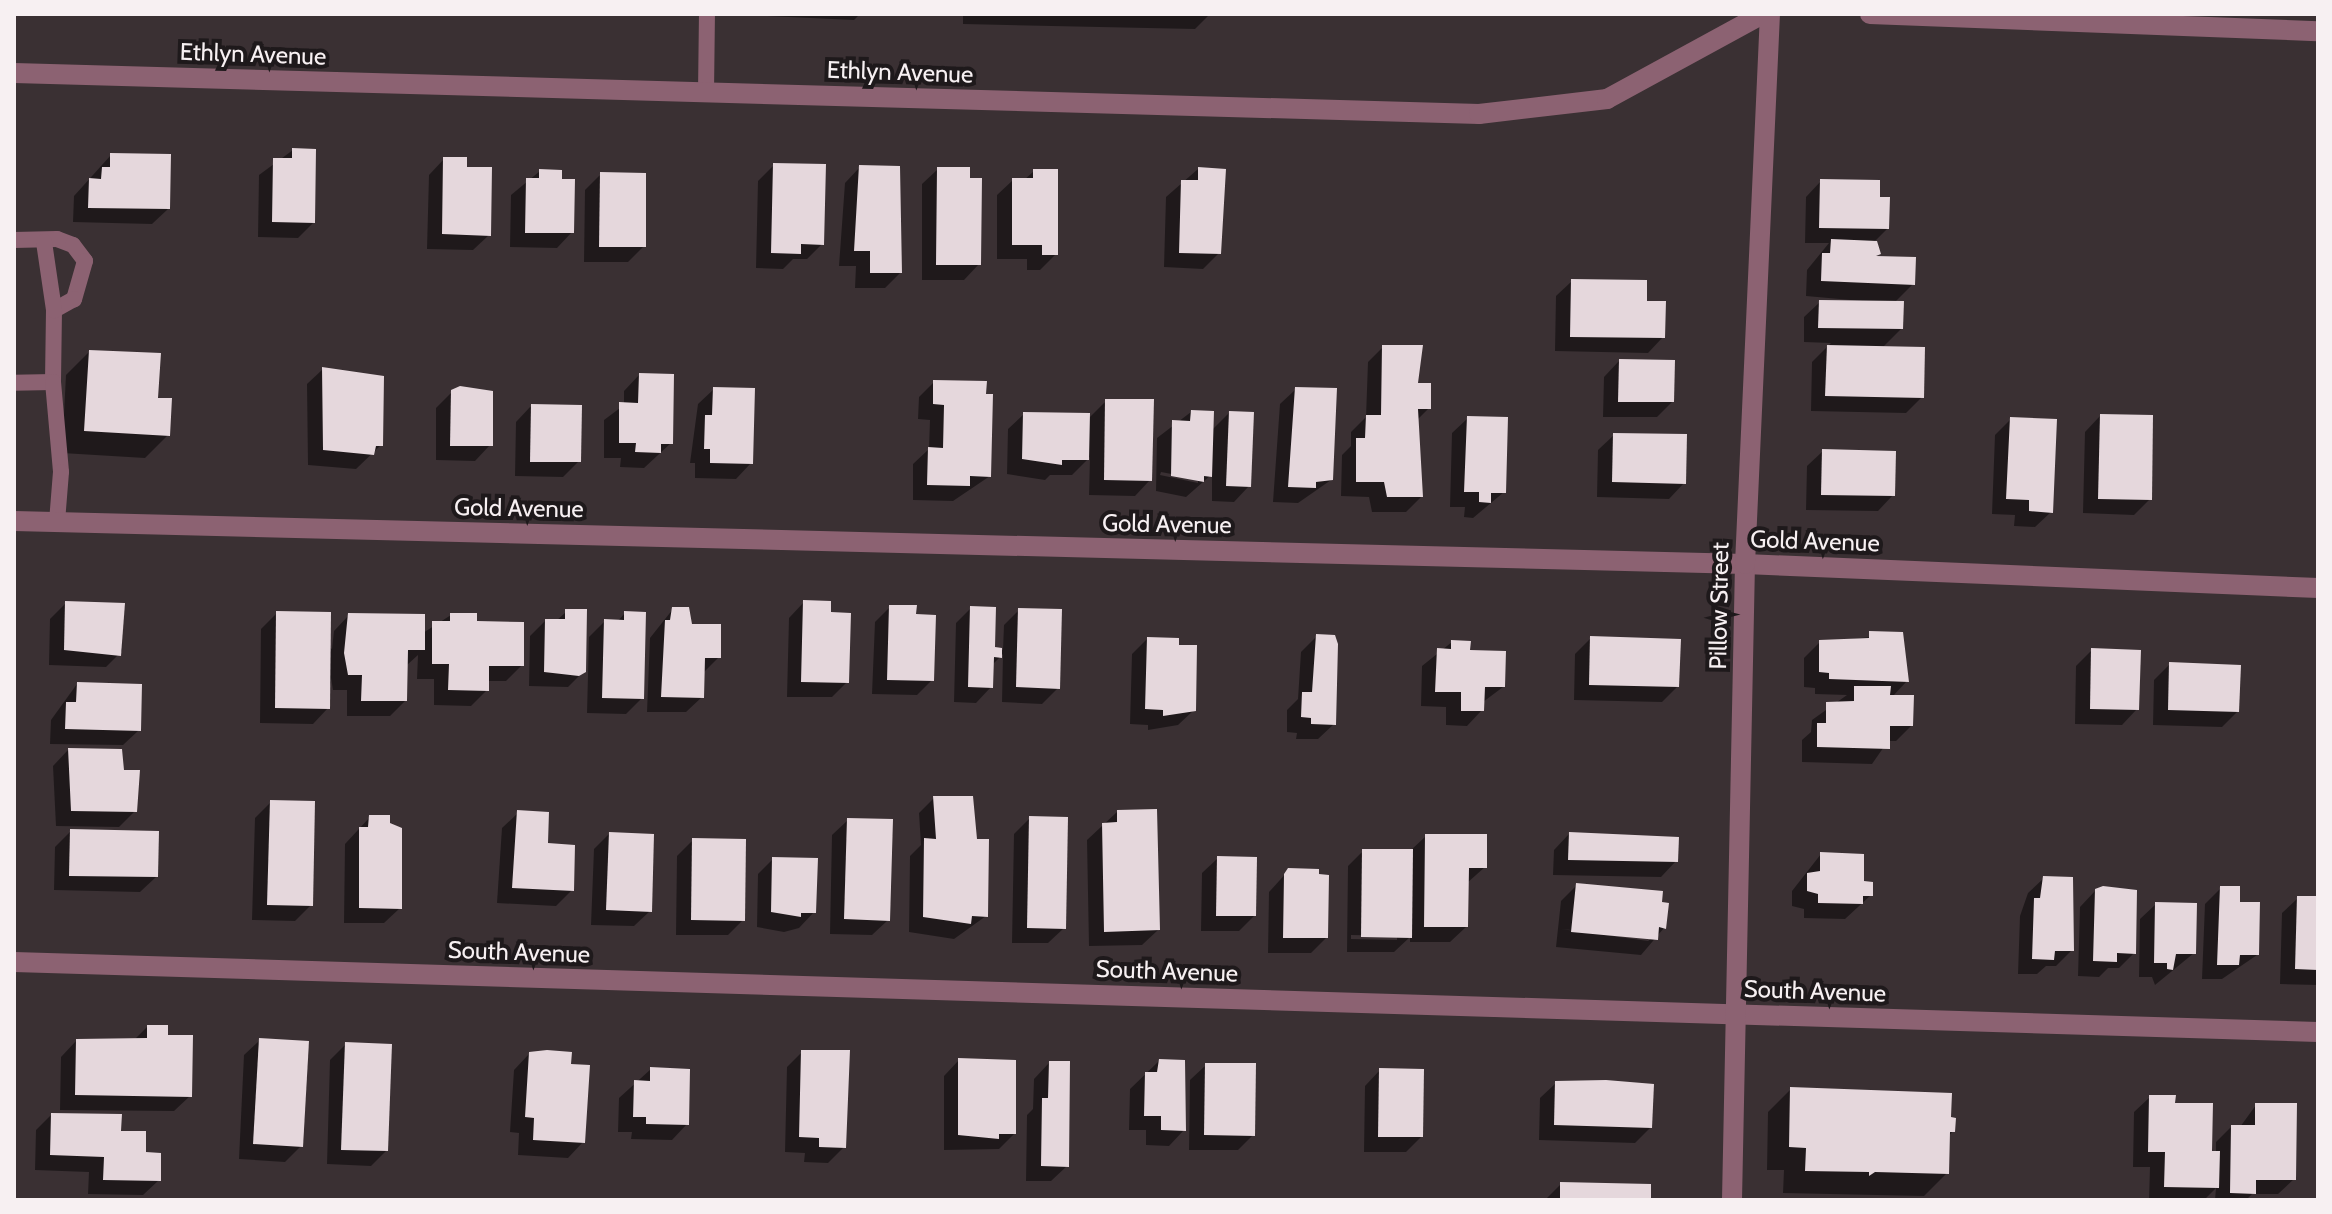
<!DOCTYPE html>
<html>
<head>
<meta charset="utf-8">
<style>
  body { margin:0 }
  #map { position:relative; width:2332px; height:1214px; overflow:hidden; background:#3a3033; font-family:Cabin,sans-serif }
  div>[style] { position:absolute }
  .shadow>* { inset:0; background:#0007 }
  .building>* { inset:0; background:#e5d7dc }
  .service>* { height:16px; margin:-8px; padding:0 8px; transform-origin:8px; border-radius:8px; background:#8c6272 }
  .minor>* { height:20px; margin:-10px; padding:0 10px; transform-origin:10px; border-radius:10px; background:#8c6272 }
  span { translate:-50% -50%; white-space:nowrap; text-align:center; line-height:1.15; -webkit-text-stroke:8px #1e191b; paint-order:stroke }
  .street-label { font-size:24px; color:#f7f0f2 }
  .frame { position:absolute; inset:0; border:16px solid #f7f0f2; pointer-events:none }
</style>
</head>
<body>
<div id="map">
  <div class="shadow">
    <div style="clip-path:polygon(723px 14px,860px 14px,854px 20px)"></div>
    <div style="clip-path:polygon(963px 14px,1210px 14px,1195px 29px,963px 24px)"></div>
    <div style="clip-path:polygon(293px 150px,313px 223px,298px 238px,258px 237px,259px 175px)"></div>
    <div style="clip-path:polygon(111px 155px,168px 209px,152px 224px,73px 222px,74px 196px)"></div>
    <div style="clip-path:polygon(444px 159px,465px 169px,489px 235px,473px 250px,427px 249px,429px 175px)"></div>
    <div style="clip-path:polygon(774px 165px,822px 244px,807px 259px,793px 259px,783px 269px,756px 268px,758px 181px)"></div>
    <div style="clip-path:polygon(860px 167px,900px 273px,885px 288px,855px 288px,856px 266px,839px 266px,845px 183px)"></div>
    <div style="clip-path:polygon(938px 169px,968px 180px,979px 264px,964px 280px,922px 280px,922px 184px)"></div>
    <div style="clip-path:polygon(1198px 169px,1219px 253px,1203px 269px,1164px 267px,1166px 197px)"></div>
    <div style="clip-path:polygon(540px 171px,572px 232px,557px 248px,510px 247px,511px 195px)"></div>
    <div style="clip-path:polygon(1034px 171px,1056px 254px,1040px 270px,1027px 270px,1027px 259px,997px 259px,997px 195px,1013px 180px,1024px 180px)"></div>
    <div style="clip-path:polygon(601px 174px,644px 246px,628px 262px,584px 262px,585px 190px)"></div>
    <div style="clip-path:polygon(1821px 181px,1878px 199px,1887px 229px,1875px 241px,1874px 258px,1913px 284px,1894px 303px,1901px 329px,1882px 348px,1922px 397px,1906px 413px,1811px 411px,1812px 362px,1831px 343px,1804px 342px,1804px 317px,1820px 302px,1884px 303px,1806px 296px,1807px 270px,1829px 243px,1805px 243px,1806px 197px)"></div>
    <div style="clip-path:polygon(1572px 281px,1645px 303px,1663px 337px,1648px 353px,1555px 351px,1556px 296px)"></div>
    <div style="clip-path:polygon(1383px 347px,1429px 408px,1417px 420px,1421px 497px,1406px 512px,1372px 512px,1369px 497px,1341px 496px,1342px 455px,1351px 446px,1351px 432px,1366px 417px,1368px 362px)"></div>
    <div style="clip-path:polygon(89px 352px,156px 399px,168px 435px,145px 458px,62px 453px,66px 375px)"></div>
    <div style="clip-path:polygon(1619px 361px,1672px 402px,1657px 417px,1603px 417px,1604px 377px)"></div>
    <div style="clip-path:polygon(323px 369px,381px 445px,356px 469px,308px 465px,307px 384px)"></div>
    <div style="clip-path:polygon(639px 375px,671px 443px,644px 468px,620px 467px,621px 458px,604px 458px,604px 420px,624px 405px,624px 391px)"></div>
    <div style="clip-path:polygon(934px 382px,990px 476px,953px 501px,913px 500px,913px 464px,929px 449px,930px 420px,918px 419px,919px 397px)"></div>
    <div style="clip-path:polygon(714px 389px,751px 463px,736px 479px,695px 478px,695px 463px,690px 463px,698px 404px)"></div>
    <div style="clip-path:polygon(1296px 389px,1331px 480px,1298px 503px,1273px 502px,1280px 404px)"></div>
    <div style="clip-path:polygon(452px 392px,490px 445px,475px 461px,436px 460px,436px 408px)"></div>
    <div style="clip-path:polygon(1106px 401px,1150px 480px,1135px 496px,1089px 495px,1090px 457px,1072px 475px,1050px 475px,1045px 480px,1007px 474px,1008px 429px,1024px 414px,1088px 419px)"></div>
    <div style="clip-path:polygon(531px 406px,579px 461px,563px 477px,515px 476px,516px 422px)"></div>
    <div style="clip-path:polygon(evenodd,1191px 412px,1211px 431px,1229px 413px,1249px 486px,1234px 502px,1212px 501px,1212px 474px,1186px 497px,1156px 491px,1157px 438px,1191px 412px,1161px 472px,1198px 479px,1198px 483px,1160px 475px,1161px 472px)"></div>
    <div style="clip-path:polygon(2100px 416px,2150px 499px,2134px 515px,2083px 513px,2085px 432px)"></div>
    <div style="clip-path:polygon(1468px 418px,1504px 492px,1473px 518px,1464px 517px,1465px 507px,1450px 507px,1452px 433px)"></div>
    <div style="clip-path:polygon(2011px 419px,2051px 512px,2035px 527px,2014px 526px,2015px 515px,1992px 514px,1995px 435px)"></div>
    <div style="clip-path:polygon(1614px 435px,1684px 483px,1669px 499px,1597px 497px,1598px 450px)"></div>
    <div style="clip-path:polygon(1823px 451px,1893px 495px,1878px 511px,1806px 510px,1807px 466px)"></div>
    <div style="clip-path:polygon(804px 602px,829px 614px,847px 682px,832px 697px,787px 697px,789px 618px)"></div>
    <div style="clip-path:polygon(66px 603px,123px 605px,122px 651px,106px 667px,49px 665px,50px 619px)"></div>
    <div style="clip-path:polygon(890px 607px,914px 616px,932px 680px,917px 695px,872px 694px,875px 622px)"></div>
    <div style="clip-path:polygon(971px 608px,993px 649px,1003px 650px,1004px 625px,1019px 610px,1058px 688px,1042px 704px,1002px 702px,1003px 654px,992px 665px,991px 687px,976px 703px,954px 702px,956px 623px)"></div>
    <div style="clip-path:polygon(673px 609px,719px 657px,702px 674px,702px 697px,686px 712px,647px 712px,650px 638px)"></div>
    <div style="clip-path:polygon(566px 612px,584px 671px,568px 687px,529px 686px,530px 636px,545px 621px,556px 621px)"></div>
    <div style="clip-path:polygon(277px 613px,332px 649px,334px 631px,349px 615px,423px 633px,451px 615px,475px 623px,522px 665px,506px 681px,487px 681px,487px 690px,471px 706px,434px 705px,434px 679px,417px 679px,418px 655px,407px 665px,405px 701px,390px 716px,347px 716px,347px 690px,333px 690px,331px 678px,328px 708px,313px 724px,260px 723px,261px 629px)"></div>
    <div style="clip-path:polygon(625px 613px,642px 698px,626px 714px,587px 713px,589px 637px,605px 621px,617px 622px)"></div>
    <div style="clip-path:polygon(1902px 634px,1907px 681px,1892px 697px,1911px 726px,1896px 741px,1888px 741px,1872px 764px,1802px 762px,1802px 740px,1811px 732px,1812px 720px,1847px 695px,1815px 694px,1815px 688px,1804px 687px,1804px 658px,1820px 642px)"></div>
    <div style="clip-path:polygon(1317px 636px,1334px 724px,1318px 739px,1296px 739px,1297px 733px,1287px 732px,1287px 710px,1298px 699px,1301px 652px)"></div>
    <div style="clip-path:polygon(1591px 638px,1677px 687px,1662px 702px,1574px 700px,1575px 654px)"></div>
    <div style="clip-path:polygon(1147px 639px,1194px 710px,1178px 725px,1148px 730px,1148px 725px,1130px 724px,1132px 654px)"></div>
    <div style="clip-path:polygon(1452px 642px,1503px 687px,1483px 702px,1482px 710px,1467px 726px,1446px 725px,1446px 707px,1421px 706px,1422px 666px)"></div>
    <div style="clip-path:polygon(2092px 650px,2137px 709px,2122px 725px,2075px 724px,2076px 666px)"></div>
    <div style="clip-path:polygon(2170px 664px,2237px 712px,2222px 727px,2153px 725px,2154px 680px)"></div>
    <div style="clip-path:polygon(77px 684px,139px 730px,123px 745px,50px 744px,51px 720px)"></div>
    <div style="clip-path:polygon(68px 750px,135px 811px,119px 827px,56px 826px,53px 766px)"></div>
    <div style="clip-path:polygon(934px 798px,986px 916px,954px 939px,909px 932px,910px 856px,921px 845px,919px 813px)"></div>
    <div style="clip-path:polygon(271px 802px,311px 905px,295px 921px,252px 920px,255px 818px)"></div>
    <div style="clip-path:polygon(1117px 812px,1158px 930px,1142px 945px,1089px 946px,1087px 840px)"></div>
    <div style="clip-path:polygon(518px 813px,546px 845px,572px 890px,556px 906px,497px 903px,502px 828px)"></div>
    <div style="clip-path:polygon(370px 817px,400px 908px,384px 923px,344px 923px,345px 844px)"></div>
    <div style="clip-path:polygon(1030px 818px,1064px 928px,1048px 943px,1012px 943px,1014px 834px)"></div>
    <div style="clip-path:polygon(848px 820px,888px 920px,872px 935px,830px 934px,832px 835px)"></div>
    <div style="clip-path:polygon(71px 831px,156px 877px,140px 892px,54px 890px,55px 847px)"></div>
    <div style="clip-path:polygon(609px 834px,650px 911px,634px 926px,591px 925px,594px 849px)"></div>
    <div style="clip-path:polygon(1569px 834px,1676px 861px,1661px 877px,1553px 875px,1554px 850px)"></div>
    <div style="clip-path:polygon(evenodd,1426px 836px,1485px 867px,1467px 883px,1466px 927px,1450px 942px,1410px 942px,1410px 937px,1394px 952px,1347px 952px,1348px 866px,1363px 851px,1410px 851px,1426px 836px,1351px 935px,1397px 936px,1397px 940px,1351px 939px,1351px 935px)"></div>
    <div style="clip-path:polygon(693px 840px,743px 920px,728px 935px,676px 935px,677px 856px)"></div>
    <div style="clip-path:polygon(1821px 854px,1871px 895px,1845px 919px,1804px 918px,1804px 909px,1792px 906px,1792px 891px)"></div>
    <div style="clip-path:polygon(1218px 858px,1254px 916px,1239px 931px,1201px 931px,1202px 873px)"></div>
    <div style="clip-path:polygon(773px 859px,814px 912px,799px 928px,784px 932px,757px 927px,758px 874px)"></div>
    <div style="clip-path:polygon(1289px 870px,1326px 938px,1311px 953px,1268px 953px,1269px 892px)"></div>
    <div style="clip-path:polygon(2044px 878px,2072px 950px,2056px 966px,2046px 966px,2037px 974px,2018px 974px,2020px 916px,2028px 893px)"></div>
    <div style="clip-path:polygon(evenodd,1577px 885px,1659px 904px,1664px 928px,1641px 955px,1556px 947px,1561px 901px,1577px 885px,1561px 929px,1652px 938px,1648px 941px,1561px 929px)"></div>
    <div style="clip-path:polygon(2221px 888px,2238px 904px,2257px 955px,2222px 979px,2202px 979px,2205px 904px)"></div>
    <div style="clip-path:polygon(2095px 891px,2134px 953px,2119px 968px,2108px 968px,2099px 977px,2078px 976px,2080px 907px)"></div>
    <div style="clip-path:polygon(2298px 898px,2318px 898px,2318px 985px,2280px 984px,2282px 913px)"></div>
    <div style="clip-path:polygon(2156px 904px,2194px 953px,2155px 985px,2152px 977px,2139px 977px,2140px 919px)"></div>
    <div style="clip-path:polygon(147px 1027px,166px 1037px,190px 1096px,174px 1111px,60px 1110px,61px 1057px,76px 1041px,134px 1040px)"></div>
    <div style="clip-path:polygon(260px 1040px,301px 1146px,285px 1162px,239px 1159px,244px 1055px)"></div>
    <div style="clip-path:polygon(346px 1044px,386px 1151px,371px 1166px,327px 1164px,330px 1060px)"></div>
    <div style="clip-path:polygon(802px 1052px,844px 1147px,828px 1163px,804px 1162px,805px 1153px,785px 1152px,787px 1067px)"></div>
    <div style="clip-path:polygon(529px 1054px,569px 1066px,583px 1142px,568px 1158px,518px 1155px,519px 1133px,510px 1132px,514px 1070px)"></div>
    <div style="clip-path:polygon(959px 1060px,1014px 1134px,999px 1149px,944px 1150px,944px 1076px)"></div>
    <div style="clip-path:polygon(1159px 1061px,1184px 1130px,1169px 1146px,1146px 1145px,1146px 1130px,1129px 1130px,1130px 1089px)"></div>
    <div style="clip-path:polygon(1049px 1063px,1067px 1166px,1051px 1181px,1026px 1181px,1027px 1115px,1033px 1109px,1034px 1079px)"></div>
    <div style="clip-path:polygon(1206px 1065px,1253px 1135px,1238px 1150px,1189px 1150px,1190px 1080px)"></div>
    <div style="clip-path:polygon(651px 1069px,687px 1124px,672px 1140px,631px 1139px,632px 1132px,618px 1132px,619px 1098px)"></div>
    <div style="clip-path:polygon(1380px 1070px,1421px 1137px,1406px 1152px,1364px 1152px,1365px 1086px)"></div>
    <div style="clip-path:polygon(1556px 1083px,1650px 1128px,1635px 1143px,1539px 1140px,1540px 1098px)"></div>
    <div style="clip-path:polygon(1791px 1089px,1949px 1119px,1953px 1131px,1948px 1137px,1947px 1173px,1924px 1196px,1783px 1193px,1784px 1170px,1767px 1170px,1768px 1112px)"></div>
    <div style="clip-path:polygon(2150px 1097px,2173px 1105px,2210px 1153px,2216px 1153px,2216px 1142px,2231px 1127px,2240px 1127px,2256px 1105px,2294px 1179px,2278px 1194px,2252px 1194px,2246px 1200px,2215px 1200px,2216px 1188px,2204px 1200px,2149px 1200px,2150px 1167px,2133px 1167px,2134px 1112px)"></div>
    <div style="clip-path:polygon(51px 1115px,119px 1133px,144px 1154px,159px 1180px,143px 1195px,88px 1194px,89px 1172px,35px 1170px,36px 1130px)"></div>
    <div style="clip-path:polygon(1561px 1184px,1649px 1200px,1545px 1200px)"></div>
  </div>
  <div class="building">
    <div style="clip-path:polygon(292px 148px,316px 149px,315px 223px,272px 222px,273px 158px,292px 158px)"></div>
    <div style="clip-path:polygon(110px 153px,171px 154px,170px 209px,88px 208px,89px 178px,101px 179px,102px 167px,110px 167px)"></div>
    <div style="clip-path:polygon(443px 157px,467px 157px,467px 167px,492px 167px,491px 236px,442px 234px)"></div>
    <div style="clip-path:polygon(773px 163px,826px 164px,824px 245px,801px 244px,801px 254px,771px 253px)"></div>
    <div style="clip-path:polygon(859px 165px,900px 166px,902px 273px,870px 273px,870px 251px,854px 251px)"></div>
    <div style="clip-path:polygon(937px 167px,970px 167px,970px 178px,982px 178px,981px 265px,936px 265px)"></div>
    <div style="clip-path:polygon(1198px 167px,1226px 169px,1221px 254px,1179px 253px,1181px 180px,1198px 180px)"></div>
    <div style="clip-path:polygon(539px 169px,562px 170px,562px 179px,575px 179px,574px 233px,525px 233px,526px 178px,539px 178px)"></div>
    <div style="clip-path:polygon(1033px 169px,1058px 169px,1058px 255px,1042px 255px,1042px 245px,1012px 245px,1012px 178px,1033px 178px)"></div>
    <div style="clip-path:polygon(600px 172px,646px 173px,646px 247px,599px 247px)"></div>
    <div style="clip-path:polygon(1820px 179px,1880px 180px,1880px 197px,1890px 197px,1889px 229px,1819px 228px)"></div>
    <div style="clip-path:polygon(1831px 239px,1877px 241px,1881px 254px,1876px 256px,1916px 257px,1915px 285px,1821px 281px,1822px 253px,1830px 253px)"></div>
    <div style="clip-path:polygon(1571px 279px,1647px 280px,1647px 301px,1666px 301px,1665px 338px,1570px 337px)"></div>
    <div style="clip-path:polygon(1819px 300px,1904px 301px,1903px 329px,1818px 328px)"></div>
    <div style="clip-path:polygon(1382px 345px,1423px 345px,1418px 383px,1431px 383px,1431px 409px,1418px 409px,1423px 497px,1387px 497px,1384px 482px,1356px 482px,1356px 438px,1365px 438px,1366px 415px,1381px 415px)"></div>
    <div style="clip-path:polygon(1827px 345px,1925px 347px,1924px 398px,1825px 396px)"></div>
    <div style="clip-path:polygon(89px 350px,161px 353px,158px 398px,172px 398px,170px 436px,84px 431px)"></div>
    <div style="clip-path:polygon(1619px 359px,1675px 360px,1674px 402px,1618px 402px)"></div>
    <div style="clip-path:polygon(322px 367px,384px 376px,383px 446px,376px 446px,374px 455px,323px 450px)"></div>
    <div style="clip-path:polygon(639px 373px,674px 374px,673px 444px,661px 444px,661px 453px,635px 452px,636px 443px,619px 443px,619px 402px,638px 403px)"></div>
    <div style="clip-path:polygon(933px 380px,987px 381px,986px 394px,993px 394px,991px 477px,970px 476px,970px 486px,927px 485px,928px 447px,943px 448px,944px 405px,933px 404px)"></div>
    <div style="clip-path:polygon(460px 386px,493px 391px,493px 446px,450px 446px,451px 390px)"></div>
    <div style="clip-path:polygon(713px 387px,755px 388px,753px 464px,710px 463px,710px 449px,704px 449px,705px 415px,712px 415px)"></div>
    <div style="clip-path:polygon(1295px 387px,1337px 388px,1333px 480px,1316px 482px,1316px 488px,1288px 487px)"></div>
    <div style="clip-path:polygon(1105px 399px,1154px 399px,1152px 481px,1104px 480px)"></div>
    <div style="clip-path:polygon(531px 404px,582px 405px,581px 462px,530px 462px)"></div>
    <div style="clip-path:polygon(1191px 410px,1214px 411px,1212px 477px,1204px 476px,1204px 482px,1171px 476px,1172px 420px,1190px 421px)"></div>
    <div style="clip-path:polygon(1229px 411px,1254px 412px,1251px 487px,1226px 486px)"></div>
    <div style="clip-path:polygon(1023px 412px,1090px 413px,1089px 460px,1062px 460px,1062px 465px,1022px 459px)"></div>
    <div style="clip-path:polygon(2100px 414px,2153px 415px,2152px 500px,2098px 499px)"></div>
    <div style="clip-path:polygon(1467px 416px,1508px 417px,1506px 493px,1491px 493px,1491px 503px,1479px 502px,1479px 492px,1464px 492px)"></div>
    <div style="clip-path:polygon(2010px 417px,2057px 419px,2053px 513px,2029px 511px,2029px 500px,2006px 499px)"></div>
    <div style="clip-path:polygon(1613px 433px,1687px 434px,1686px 484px,1612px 482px)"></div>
    <div style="clip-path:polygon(1822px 449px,1896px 451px,1895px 496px,1821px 495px)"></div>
    <div style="clip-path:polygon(803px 600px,831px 601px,831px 612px,851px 613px,849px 683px,801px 682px)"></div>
    <div style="clip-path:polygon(65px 601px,125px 603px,121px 656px,64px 650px)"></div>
    <div style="clip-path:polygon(889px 605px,917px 605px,916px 614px,936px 615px,934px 681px,887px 680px)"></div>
    <div style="clip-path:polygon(970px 606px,996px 607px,995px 647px,1002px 648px,1002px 658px,994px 657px,993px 688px,968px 687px)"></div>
    <div style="clip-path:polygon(672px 607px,689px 607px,692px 624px,721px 624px,721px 658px,705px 658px,704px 698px,661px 697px,665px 620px,670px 620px)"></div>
    <div style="clip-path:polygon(1018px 608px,1062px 609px,1060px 689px,1016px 687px)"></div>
    <div style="clip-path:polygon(565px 609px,587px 609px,586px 672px,579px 676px,544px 672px,545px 619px,565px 619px)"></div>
    <div style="clip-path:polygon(276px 611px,331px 612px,330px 709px,275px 708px)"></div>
    <div style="clip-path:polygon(624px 611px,646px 612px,644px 699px,602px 698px,604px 619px,624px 620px)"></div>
    <div style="clip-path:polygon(348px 613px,425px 614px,425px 650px,408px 650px,407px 701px,361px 701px,362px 675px,348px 675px,344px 653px)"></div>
    <div style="clip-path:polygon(450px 613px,477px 613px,477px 621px,524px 622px,524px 666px,489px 666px,489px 691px,448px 690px,449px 664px,432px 664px,432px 621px,450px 621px)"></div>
    <div style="clip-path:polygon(1869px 631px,1903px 632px,1909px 682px,1829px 679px,1829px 673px,1819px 672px,1819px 640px,1869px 638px)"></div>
    <div style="clip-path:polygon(1316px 634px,1335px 635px,1338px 644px,1336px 725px,1311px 724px,1311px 718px,1301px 717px,1302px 692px,1312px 692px)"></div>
    <div style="clip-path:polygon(1590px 636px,1681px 639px,1679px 687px,1589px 685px)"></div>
    <div style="clip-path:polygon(1147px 637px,1179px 638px,1179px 645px,1197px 645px,1196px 711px,1163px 716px,1163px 710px,1145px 709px)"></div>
    <div style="clip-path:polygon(1451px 640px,1471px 641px,1470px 650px,1506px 651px,1505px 687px,1485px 687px,1484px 711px,1461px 711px,1461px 692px,1435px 692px,1437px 648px,1451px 649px)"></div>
    <div style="clip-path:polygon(2091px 648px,2141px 650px,2139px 710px,2090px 709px)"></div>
    <div style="clip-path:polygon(2169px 662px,2241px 665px,2239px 712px,2168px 710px)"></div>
    <div style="clip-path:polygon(77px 682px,142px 684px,141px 731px,65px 729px,66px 702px,76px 702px)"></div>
    <div style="clip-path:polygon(1854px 686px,1891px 686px,1890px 695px,1914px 695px,1913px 726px,1890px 726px,1890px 749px,1817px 747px,1817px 723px,1826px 723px,1826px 702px,1854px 701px)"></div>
    <div style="clip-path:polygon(68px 748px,122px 749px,124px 770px,140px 770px,137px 812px,71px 811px)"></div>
    <div style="clip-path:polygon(933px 796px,973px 796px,977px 839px,989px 839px,988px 917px,972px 916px,971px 924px,923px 917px,924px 838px,936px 839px)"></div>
    <div style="clip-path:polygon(270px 800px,315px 801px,313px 906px,267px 905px)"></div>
    <div style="clip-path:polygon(1157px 809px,1160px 930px,1104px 932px,1102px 823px,1117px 822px,1117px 810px)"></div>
    <div style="clip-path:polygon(517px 810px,549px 812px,548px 843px,575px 845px,574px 891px,512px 888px)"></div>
    <div style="clip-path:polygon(369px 815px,390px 815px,390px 823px,402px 828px,402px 909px,359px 908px,359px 827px,368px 827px)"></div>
    <div style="clip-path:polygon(1029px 816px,1068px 817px,1066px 929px,1027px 928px)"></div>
    <div style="clip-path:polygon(847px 818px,893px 819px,890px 921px,844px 919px)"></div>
    <div style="clip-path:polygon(70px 829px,159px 831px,158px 877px,69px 876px)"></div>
    <div style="clip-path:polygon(609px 832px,654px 834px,652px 912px,606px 910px)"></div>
    <div style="clip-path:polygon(1569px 832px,1679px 837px,1678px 862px,1568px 860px)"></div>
    <div style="clip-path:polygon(1425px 834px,1487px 834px,1487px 868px,1469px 868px,1468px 927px,1424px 927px)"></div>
    <div style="clip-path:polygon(692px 838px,746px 839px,745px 921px,691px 920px)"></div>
    <div style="clip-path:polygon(1362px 849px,1413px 849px,1412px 938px,1361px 937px)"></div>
    <div style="clip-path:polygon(1820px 852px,1864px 854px,1864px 881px,1873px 882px,1873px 896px,1863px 896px,1863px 904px,1818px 903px,1818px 894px,1807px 891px,1807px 873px,1820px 871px)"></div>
    <div style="clip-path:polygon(1217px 856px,1257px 857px,1256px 916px,1216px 916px)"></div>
    <div style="clip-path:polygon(772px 857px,818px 858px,816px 913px,801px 913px,801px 917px,771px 912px)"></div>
    <div style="clip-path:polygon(1288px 868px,1319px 869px,1319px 874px,1329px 875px,1328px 938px,1283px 938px,1284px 874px)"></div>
    <div style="clip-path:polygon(2043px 876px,2073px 877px,2074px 951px,2055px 951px,2054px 960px,2032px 959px,2034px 898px,2040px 898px)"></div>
    <div style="clip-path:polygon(1576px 883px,1663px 891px,1662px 902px,1669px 903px,1666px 929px,1659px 927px,1658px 940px,1571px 932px)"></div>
    <div style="clip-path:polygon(2103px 886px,2137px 890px,2136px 954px,2117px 953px,2117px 962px,2093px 961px,2095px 889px)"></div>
    <div style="clip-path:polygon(2220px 886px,2240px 886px,2240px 902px,2260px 902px,2259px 955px,2240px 955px,2239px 965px,2217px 965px)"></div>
    <div style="clip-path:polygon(2297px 896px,2318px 896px,2318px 970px,2295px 969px)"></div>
    <div style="clip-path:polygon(2155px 902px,2197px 903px,2196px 954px,2176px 954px,2173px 970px,2167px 969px,2167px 963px,2154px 963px)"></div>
    <div style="clip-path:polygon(147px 1025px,168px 1025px,168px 1035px,193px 1035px,192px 1097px,75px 1095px,76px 1039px,147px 1038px)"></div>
    <div style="clip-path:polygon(259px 1038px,309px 1041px,303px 1147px,253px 1144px)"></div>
    <div style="clip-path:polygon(345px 1042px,392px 1044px,388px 1151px,341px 1150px)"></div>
    <div style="clip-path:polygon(547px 1050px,572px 1052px,571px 1064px,590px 1065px,585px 1143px,533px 1140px,534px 1118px,525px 1117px,529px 1052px)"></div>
    <div style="clip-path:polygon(801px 1050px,850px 1050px,846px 1148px,819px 1147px,819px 1138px,799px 1137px)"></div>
    <div style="clip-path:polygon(958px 1058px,1016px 1060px,1016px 1134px,999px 1134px,999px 1139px,958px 1135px)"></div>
    <div style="clip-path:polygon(1159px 1059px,1185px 1060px,1186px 1131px,1161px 1130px,1161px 1116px,1144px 1116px,1145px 1072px,1157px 1072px)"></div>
    <div style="clip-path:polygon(1049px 1061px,1070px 1061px,1069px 1167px,1041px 1166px,1042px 1098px,1048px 1098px)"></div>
    <div style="clip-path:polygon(1205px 1063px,1256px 1063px,1255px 1136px,1204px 1135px)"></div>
    <div style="clip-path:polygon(650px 1067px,690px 1069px,689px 1125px,646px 1124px,646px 1117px,633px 1117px,634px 1080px,650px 1081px)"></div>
    <div style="clip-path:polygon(1379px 1068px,1424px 1069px,1423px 1137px,1378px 1137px)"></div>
    <div style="clip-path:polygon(1606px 1080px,1654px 1084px,1652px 1128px,1554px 1125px,1555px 1081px)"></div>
    <div style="clip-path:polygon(1790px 1087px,1952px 1093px,1951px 1117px,1956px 1118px,1955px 1132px,1950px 1132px,1949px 1174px,1875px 1172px,1869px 1176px,1869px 1172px,1805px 1171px,1806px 1148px,1789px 1147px)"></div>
    <div style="clip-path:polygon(2149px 1095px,2176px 1095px,2175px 1103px,2213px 1103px,2212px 1151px,2220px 1151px,2219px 1188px,2164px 1187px,2165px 1152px,2148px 1152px)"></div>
    <div style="clip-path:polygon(2255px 1103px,2297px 1103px,2296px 1180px,2256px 1180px,2256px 1194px,2230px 1193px,2231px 1125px,2255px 1125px)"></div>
    <div style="clip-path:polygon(51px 1113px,122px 1114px,121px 1131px,146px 1131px,146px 1152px,161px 1153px,161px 1181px,103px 1180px,104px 1157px,50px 1155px)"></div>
    <div style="clip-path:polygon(1560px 1182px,1651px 1184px,1651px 1200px,1560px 1200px)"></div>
  </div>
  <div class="service">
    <div style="left:706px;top:93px;width:79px;rotate:-89.3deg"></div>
    <div style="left:14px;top:240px;width:43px;rotate:-1.3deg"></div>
    <div style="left:57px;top:239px;width:17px;rotate:21deg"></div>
    <div style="left:73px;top:245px;width:20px;rotate:53deg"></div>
    <div style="left:85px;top:261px;width:40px;rotate:106deg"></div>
    <div style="left:74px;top:299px;width:23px;rotate:151deg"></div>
    <div style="left:54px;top:310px;width:72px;rotate:90.8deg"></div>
    <div style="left:53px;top:382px;width:39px;rotate:179deg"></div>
    <div style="left:44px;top:242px;width:69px;rotate:81.6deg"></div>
    <div style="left:53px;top:382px;width:90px;rotate:84.9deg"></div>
    <div style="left:61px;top:472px;width:50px;rotate:94.6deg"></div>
  </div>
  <div class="minor">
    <div style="left:1870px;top:14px;width:448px;rotate:2.2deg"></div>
    <div style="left:14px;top:73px;width:1466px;rotate:1.6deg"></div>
    <div style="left:1479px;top:114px;width:129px;rotate:-6.7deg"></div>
    <div style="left:1607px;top:99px;width:178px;rotate:-28.6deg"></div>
    <div style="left:14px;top:521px;width:1732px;rotate:1.42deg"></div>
    <div style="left:1745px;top:564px;width:574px;rotate:2.4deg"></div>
    <div style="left:14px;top:962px;width:2305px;rotate:1.74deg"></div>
    <div style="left:1732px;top:1200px;width:636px;rotate:-88.83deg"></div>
    <div style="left:1745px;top:564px;width:551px;rotate:-87.4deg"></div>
  </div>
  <div class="street-label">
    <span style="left:253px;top:54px;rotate:2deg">Ethlyn Avenue</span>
    <span style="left:900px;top:72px;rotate:2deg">Ethlyn Avenue</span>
    <span style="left:519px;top:508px;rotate:1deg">Gold Avenue</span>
    <span style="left:1167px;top:524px;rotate:1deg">Gold Avenue</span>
    <span style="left:1815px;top:541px;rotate:2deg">Gold Avenue</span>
    <span style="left:1719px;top:606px;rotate:-89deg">Pillow Street</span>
    <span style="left:519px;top:952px;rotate:2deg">South Avenue</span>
    <span style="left:1167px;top:971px;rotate:2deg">South Avenue</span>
    <span style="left:1815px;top:991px;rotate:2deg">South Avenue</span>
  </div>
  <div class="frame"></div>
</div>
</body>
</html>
